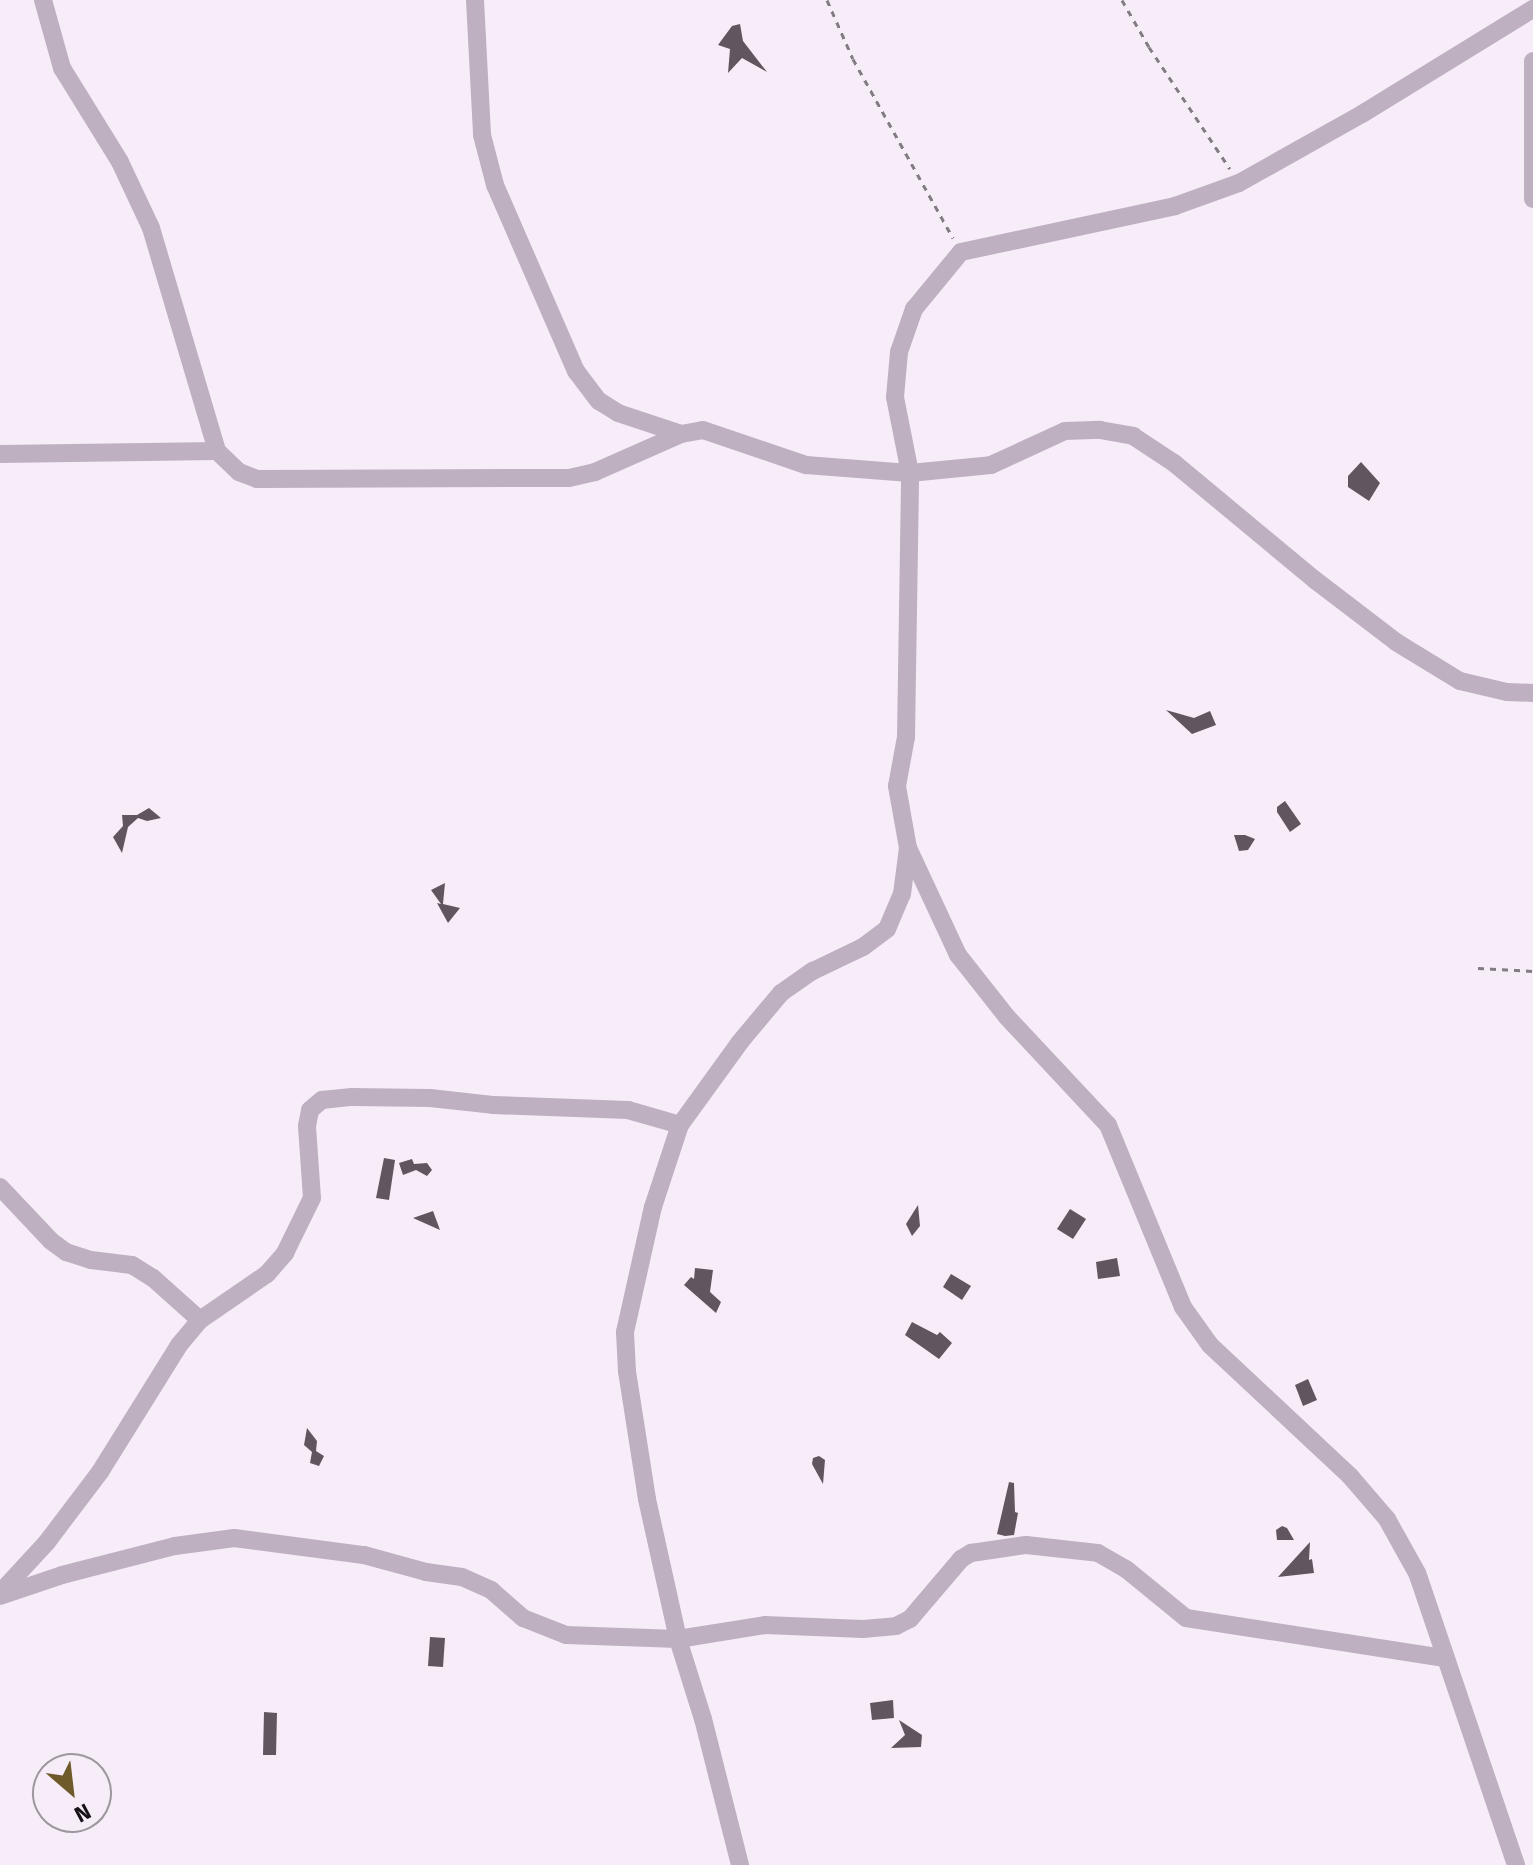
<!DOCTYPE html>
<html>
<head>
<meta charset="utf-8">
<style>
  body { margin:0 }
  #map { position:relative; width:1533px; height:1865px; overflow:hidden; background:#f7edf9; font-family:"Fira Sans",sans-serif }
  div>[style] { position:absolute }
  .building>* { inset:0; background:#5f5660 }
  .path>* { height:3px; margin-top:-1.5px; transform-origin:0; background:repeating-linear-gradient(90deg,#827b83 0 6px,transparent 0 12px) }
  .minor>* { height:18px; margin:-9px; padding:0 9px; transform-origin:9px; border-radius:9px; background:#bfb0c1 }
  span { translate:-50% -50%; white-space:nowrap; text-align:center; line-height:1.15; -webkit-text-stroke:8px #f7edf9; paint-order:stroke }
  .north { position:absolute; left:32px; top:1753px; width:80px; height:80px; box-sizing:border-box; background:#f7edf9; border:2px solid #9d969f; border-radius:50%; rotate:152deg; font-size:22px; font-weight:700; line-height:32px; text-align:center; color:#171317 }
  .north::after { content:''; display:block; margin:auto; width:28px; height:36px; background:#6f5b2a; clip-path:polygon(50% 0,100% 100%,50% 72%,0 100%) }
</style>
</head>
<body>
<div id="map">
  <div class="building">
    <div style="clip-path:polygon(740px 24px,743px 41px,767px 72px,742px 58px,728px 73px,730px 49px,718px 45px,732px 26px)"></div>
    <div style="clip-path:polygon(1361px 462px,1380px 483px,1369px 501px,1348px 487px,1348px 476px)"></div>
    <div style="clip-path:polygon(1166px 710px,1194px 718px,1210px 711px,1216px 725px,1192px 734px)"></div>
    <div style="clip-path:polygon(1285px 801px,1301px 824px,1290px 832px,1277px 812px,1277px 807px)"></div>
    <div style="clip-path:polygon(149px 808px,161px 818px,147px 821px,138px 818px,128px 827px,122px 853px,113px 837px,123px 826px,122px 815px,137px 815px)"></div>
    <div style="clip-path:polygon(1234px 835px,1245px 835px,1255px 839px,1248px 850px,1239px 851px)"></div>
    <div style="clip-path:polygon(445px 883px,443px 904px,460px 908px,448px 923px,437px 903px,441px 904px,431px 890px)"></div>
    <div style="clip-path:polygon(384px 1158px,395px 1160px,389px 1200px,376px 1198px)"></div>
    <div style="clip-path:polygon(412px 1159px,414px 1164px,427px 1163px,432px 1170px,427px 1176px,416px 1170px,403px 1175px,399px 1163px)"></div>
    <div style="clip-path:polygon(918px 1205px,920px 1226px,912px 1236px,906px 1224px)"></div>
    <div style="clip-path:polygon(1070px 1209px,1086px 1219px,1073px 1239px,1057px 1229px)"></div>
    <div style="clip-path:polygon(433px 1211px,440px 1230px,413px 1218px)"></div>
    <div style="clip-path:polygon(1117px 1258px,1120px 1276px,1098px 1279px,1096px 1262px)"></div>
    <div style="clip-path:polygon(695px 1268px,713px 1270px,710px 1292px,721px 1302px,716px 1313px,684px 1285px,691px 1277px,694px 1279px)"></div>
    <div style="clip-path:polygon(951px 1274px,971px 1286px,962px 1300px,943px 1287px)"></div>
    <div style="clip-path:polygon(912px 1322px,937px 1335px,940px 1332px,952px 1343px,939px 1359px,905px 1335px)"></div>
    <div style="clip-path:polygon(1308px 1379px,1317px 1400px,1303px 1406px,1295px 1385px)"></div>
    <div style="clip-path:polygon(307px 1428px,317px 1441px,316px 1451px,324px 1456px,319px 1466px,310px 1463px,312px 1452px,304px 1445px)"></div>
    <div style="clip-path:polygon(819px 1456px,825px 1460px,823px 1484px,812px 1464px,813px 1458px)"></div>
    <div style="clip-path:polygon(1009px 1482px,1014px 1483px,1015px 1512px,1018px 1513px,1014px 1535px,1005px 1536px,997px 1534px)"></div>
    <div style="clip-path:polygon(1282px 1526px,1287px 1528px,1294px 1540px,1277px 1540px,1276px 1530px)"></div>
    <div style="clip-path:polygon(1310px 1542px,1309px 1560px,1312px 1559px,1314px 1573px,1278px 1577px)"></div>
    <div style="clip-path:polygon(430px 1637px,445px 1638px,443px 1667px,428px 1666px)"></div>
    <div style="clip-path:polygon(893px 1700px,894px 1718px,872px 1720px,870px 1703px)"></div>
    <div style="clip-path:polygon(264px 1712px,277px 1713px,276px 1755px,263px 1755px)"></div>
    <div style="clip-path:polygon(899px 1720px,922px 1735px,921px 1747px,891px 1748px,905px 1735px)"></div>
  </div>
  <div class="path">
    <div style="left:827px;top:0;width:64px;rotate:66.2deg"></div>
    <div style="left:853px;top:59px;width:205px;rotate:60.8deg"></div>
    <div style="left:1122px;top:0;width:54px;rotate:60.1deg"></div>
    <div style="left:1149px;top:47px;width:146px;rotate:56.4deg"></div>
    <div style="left:1478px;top:968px;width:55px;rotate:3.1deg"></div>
  </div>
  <div class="minor">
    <div style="left:43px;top:0;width:71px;rotate:74.4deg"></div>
    <div style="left:62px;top:68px;width:110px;rotate:58.3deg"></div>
    <div style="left:120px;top:162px;width:73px;rotate:64.8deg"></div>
    <div style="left:151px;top:228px;width:233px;rotate:73.5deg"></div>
    <div style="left:217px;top:451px;width:30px;rotate:44deg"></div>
    <div style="left:239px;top:472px;width:19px;rotate:21deg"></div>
    <div style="left:257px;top:479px;width:312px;rotate:-0.2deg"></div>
    <div style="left:569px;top:478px;width:27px;rotate:-13deg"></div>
    <div style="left:595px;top:472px;width:94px;rotate:-23.8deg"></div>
    <div style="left:681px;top:434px;width:22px;rotate:-10deg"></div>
    <div style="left:703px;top:430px;width:109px;rotate:18.8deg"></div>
    <div style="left:806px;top:465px;width:104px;rotate:4.4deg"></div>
    <div style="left:910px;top:473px;width:81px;rotate:-5.6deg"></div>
    <div style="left:991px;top:465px;width:81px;rotate:-24.7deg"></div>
    <div style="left:1065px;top:431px;width:35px;rotate:-2deg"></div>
    <div style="left:1100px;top:430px;width:34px;rotate:10deg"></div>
    <div style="left:1133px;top:436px;width:49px;rotate:33.4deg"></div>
    <div style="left:1174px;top:463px;width:183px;rotate:39.7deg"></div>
    <div style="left:1315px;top:580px;width:102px;rotate:37.4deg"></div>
    <div style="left:1396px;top:642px;width:75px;rotate:31.4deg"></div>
    <div style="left:1460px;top:681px;width:48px;rotate:13.2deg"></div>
    <div style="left:1507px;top:692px;width:26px;rotate:2deg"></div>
    <div style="left:475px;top:0;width:135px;rotate:87deg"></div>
    <div style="left:482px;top:135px;width:52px;rotate:75.4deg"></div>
    <div style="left:495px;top:185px;width:203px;rotate:66.5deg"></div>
    <div style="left:576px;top:371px;width:38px;rotate:53deg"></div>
    <div style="left:599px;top:401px;width:22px;rotate:32deg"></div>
    <div style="left:618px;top:413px;width:66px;rotate:18.4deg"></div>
    <div style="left:1533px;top:61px;width:138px;rotate:90deg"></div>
    <div style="left:0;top:454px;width:217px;rotate:-0.8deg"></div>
    <div style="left:0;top:1187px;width:74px;rotate:46.6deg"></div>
    <div style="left:51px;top:1241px;width:19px;rotate:36deg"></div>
    <div style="left:66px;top:1252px;width:26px;rotate:18deg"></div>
    <div style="left:91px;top:1260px;width:41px;rotate:7deg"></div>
    <div style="left:132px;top:1265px;width:25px;rotate:32deg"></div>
    <div style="left:153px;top:1278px;width:63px;rotate:41.8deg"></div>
    <div style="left:0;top:1593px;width:69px;rotate:-47.3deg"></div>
    <div style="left:47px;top:1542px;width:88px;rotate:-52.9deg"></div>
    <div style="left:100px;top:1472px;width:150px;rotate:-58.1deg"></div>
    <div style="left:179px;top:1345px;width:33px;rotate:-50deg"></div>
    <div style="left:200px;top:1320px;width:81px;rotate:-34.5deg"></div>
    <div style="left:267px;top:1274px;width:28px;rotate:-49deg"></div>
    <div style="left:285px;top:1253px;width:61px;rotate:-63.9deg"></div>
    <div style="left:312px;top:1198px;width:72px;rotate:-94deg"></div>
    <div style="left:307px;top:1126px;width:16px;rotate:-79deg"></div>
    <div style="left:310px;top:1110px;width:16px;rotate:-40deg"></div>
    <div style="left:322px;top:1100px;width:30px;rotate:-6deg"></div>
    <div style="left:352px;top:1097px;width:78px;rotate:0.7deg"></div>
    <div style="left:430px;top:1098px;width:63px;rotate:6.3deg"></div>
    <div style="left:493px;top:1105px;width:135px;rotate:2.1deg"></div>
    <div style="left:628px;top:1110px;width:54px;rotate:16.1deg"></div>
    <div style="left:0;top:1596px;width:65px;rotate:-18.7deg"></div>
    <div style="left:62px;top:1575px;width:117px;rotate:-14.4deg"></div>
    <div style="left:175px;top:1546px;width:60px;rotate:-7.7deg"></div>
    <div style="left:234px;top:1538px;width:131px;rotate:7.5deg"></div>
    <div style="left:364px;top:1555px;width:64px;rotate:15.3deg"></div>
    <div style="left:426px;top:1572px;width:36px;rotate:8deg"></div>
    <div style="left:462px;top:1577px;width:32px;rotate:24deg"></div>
    <div style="left:491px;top:1590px;width:43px;rotate:41.2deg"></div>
    <div style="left:523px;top:1618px;width:46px;rotate:21.6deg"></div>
    <div style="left:566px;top:1635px;width:112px;rotate:2deg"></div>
    <div style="left:678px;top:1639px;width:88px;rotate:-9.1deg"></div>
    <div style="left:765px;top:1625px;width:98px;rotate:2.3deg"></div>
    <div style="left:863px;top:1629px;width:33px;rotate:-5deg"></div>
    <div style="left:896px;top:1626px;width:16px;rotate:-27deg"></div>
    <div style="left:910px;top:1619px;width:79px;rotate:-49.6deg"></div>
    <div style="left:961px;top:1559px;width:12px;rotate:-31deg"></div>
    <div style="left:971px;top:1553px;width:56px;rotate:-8.3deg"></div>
    <div style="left:1026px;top:1545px;width:72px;rotate:6.3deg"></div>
    <div style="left:1098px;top:1553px;width:32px;rotate:30deg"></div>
    <div style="left:1126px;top:1569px;width:77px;rotate:39.2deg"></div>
    <div style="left:1186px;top:1618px;width:262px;rotate:8.8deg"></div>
    <div style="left:740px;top:1865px;width:151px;rotate:-104.2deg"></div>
    <div style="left:703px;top:1719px;width:84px;rotate:-107.4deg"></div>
    <div style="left:678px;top:1639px;width:143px;rotate:-102.5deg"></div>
    <div style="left:647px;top:1499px;width:130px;rotate:-98.9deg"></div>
    <div style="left:627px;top:1371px;width:39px;rotate:-93deg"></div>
    <div style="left:625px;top:1332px;width:128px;rotate:-77.4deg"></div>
    <div style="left:653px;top:1207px;width:86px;rotate:-71.8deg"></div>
    <div style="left:680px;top:1125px;width:102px;rotate:-54.1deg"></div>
    <div style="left:740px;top:1042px;width:64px;rotate:-50.1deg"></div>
    <div style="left:781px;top:993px;width:39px;rotate:-35deg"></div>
    <div style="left:813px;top:971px;width:55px;rotate:-25.6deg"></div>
    <div style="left:863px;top:947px;width:30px;rotate:-37deg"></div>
    <div style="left:887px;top:929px;width:38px;rotate:-67deg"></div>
    <div style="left:902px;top:894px;width:46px;rotate:-82.6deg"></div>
    <div style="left:1516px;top:1865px;width:308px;rotate:-108.7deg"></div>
    <div style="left:1417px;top:1573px;width:62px;rotate:-119.1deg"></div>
    <div style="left:1387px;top:1519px;width:57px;rotate:-130.7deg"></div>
    <div style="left:1350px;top:1476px;width:192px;rotate:-136.9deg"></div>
    <div style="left:1210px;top:1345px;width:47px;rotate:-125.4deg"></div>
    <div style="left:1183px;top:1307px;width:197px;rotate:-112.4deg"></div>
    <div style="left:1108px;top:1125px;width:148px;rotate:-133.1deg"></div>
    <div style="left:1007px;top:1017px;width:79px;rotate:-128.3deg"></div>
    <div style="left:958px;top:955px;width:118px;rotate:-115deg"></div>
    <div style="left:908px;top:848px;width:63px;rotate:-100.1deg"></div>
    <div style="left:897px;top:786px;width:50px;rotate:-79.6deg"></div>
    <div style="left:906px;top:737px;width:264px;rotate:-89.1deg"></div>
    <div style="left:910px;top:473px;width:77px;rotate:-101.2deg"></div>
    <div style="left:895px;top:397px;width:45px;rotate:-84.9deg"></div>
    <div style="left:899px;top:352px;width:46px;rotate:-70.8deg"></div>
    <div style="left:914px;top:309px;width:74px;rotate:-50.5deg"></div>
    <div style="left:961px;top:252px;width:219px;rotate:-12.1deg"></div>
    <div style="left:1175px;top:206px;width:68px;rotate:-19.8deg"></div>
    <div style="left:1239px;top:183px;width:141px;rotate:-29.3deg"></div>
    <div style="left:1362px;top:114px;width:201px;rotate:-31.6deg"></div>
  </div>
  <div class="north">N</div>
</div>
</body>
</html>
